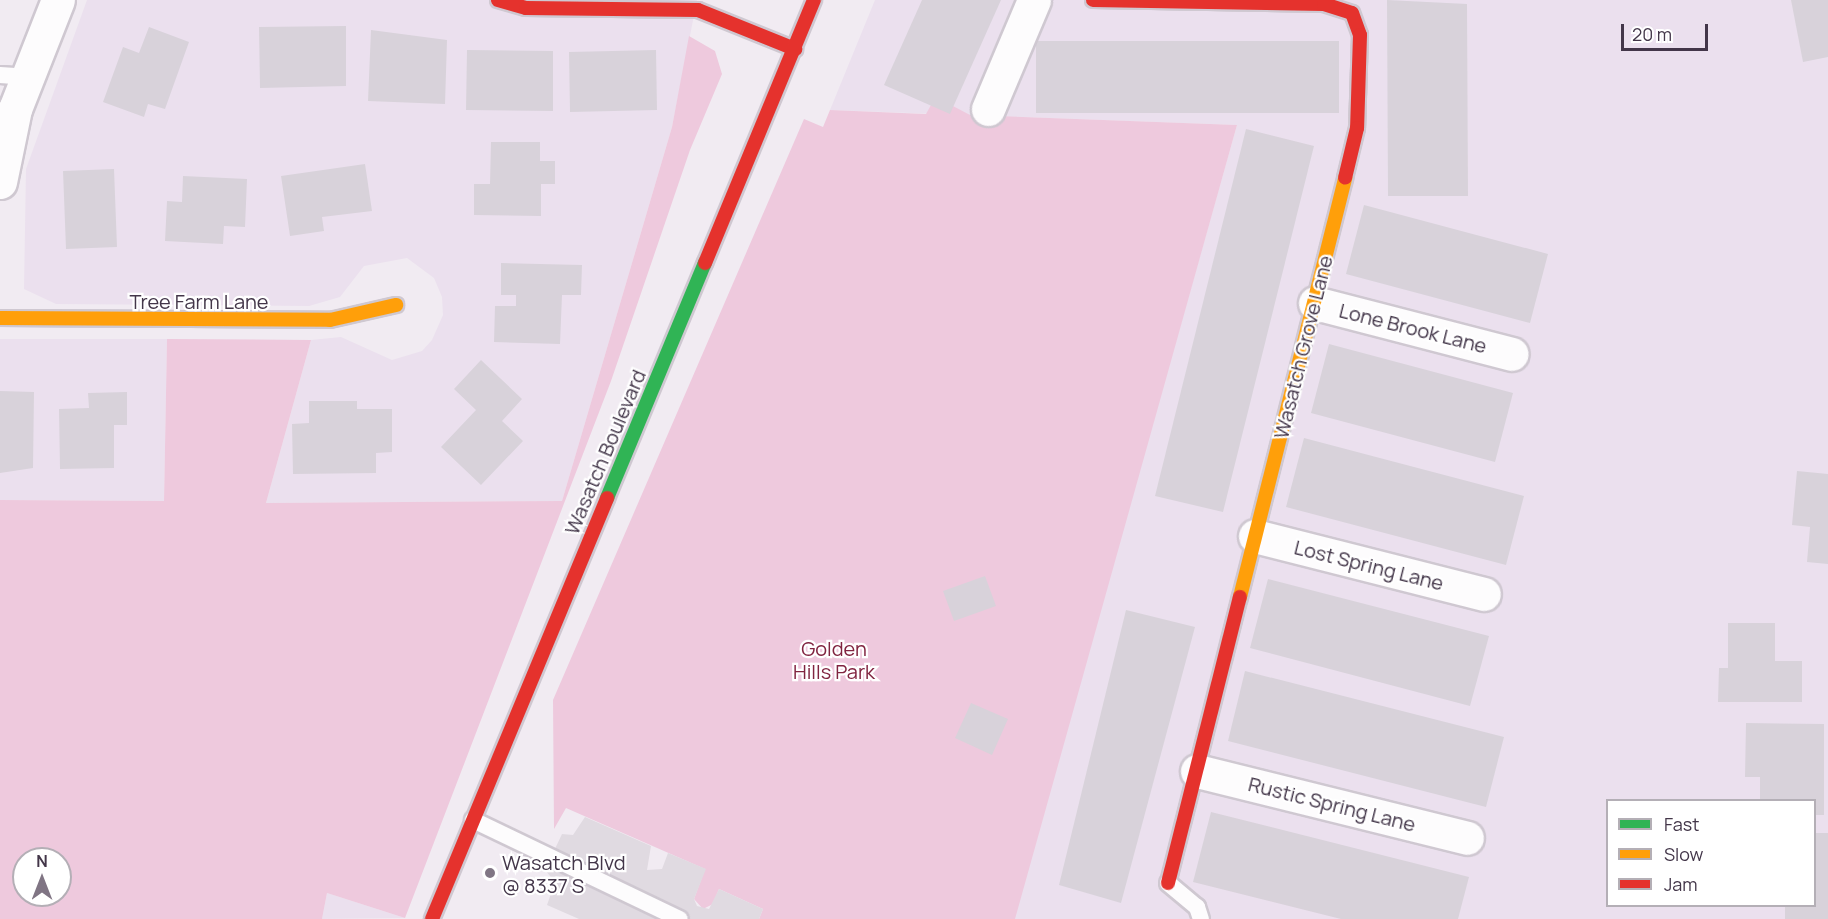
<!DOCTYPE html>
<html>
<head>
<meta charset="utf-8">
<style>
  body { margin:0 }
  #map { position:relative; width:1828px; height:919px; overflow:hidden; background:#f1ebf2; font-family:Manrope,sans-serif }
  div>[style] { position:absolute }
  .residential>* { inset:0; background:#ebe0ee }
  .green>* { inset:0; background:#eec9dd }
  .parking>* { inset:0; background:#e0dae1 }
  .building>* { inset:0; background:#d8d2da }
  .roads { filter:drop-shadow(2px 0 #cfc8d1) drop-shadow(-2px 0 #cfc8d1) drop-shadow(0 2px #cfc8d1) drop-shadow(0 -2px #cfc8d1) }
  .lane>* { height:16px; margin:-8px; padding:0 8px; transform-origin:8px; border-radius:8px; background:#fdfcfd }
  .street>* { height:33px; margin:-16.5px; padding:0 16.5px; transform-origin:16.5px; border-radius:16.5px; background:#fdfcfd }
  .fast>* { height:14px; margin:-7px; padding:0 7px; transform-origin:7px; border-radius:7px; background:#30b455 }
  .slow>* { height:14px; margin:-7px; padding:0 7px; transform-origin:7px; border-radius:7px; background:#ff9f0a }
  .jam>* { height:14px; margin:-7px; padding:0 7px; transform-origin:7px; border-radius:7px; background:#e5322d }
  .dots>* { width:16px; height:16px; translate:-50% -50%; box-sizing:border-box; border:3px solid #fff; border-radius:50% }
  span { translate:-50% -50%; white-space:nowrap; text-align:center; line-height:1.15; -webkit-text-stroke:4.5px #fff; paint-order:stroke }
  .street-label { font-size:20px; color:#433649 }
  .park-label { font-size:20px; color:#802440 }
  .poi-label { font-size:20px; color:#433649 }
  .left { translate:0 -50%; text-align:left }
  .legend { position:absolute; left:1606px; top:799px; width:210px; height:108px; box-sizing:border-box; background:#fff; border:2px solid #b4afb6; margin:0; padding:8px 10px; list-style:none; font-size:18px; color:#433649 }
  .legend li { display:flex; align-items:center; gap:12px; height:30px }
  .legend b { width:30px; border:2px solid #b4afb6 }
  .north { position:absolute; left:12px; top:847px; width:60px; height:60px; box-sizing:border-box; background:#fff; border:2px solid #b4afb6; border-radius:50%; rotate:0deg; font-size:16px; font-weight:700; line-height:24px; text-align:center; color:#433649 }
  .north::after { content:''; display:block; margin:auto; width:21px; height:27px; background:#807584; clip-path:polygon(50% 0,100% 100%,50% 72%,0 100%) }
  .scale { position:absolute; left:1621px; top:24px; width:87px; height:27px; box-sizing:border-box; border:3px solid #433649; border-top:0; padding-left:8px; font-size:18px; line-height:21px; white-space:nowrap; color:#433649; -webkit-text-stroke:4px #fff; paint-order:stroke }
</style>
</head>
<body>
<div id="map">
  <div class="residential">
    <div style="clip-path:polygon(87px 0,697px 0,672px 127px,562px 501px,266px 503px,311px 340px,341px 337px,392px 360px,422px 351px,432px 340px,443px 315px,442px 297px,434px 278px,407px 258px,364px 266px,340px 297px,309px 306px,56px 304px,24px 289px,26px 169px)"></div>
    <div style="clip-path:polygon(evenodd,875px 0,1828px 0,1828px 919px,1013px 919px,1237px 125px,830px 110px,875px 0,1608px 800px,1814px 800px,1814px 906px,1608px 906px,1608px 800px)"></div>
    <div style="clip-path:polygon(0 339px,167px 339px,164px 501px,0 500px)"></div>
    <div style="clip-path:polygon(327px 893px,405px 918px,322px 919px)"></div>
  </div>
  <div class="green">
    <div style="clip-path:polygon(evenodd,689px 36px,715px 51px,722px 74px,690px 150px,611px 381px,405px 918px,327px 893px,322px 919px,0 919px,0 500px,164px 501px,167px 339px,311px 340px,266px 503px,562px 501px,672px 127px,689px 36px,24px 859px,60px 859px,60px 895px,24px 895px,24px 859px)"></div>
    <div style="clip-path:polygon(931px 105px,951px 105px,970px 115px,1237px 125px,1015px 919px,759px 919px,763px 909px,719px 889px,713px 904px,703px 909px,694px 899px,705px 869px,566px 808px,554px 829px,553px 700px,804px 119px,823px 127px,830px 110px,926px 114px)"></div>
  </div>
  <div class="parking">
    <div style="clip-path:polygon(585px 817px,651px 846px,647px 870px,662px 869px,668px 853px,706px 869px,694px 899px,697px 906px,709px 909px,719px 889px,763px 909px,759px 919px,579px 919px,547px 905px,555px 882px,545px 870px,562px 834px,573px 835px)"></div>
  </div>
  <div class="building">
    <div style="clip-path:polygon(922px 0,1001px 0,950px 114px,884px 85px)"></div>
    <div style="clip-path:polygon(1387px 0,1467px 4px,1468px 196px,1388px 196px)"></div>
    <div style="clip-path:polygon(1791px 0,1828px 0,1828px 57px,1803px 62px)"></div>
    <div style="clip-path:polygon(346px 26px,346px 86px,260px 88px,259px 27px)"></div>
    <div style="clip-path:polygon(149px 27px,189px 42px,165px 109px,148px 104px,144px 117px,103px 102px,123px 47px,139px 53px)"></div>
    <div style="clip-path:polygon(371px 30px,447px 40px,445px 104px,368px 101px)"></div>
    <div style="clip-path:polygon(1036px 41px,1339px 41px,1339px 113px,1036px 113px)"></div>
    <div style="clip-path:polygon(467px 50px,553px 51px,553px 111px,466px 110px)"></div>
    <div style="clip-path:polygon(656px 50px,657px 110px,570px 112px,569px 52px)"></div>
    <div style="clip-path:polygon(1246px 129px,1314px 146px,1223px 512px,1155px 496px)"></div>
    <div style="clip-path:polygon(491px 142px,540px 142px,540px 161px,555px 161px,555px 184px,541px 184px,541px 216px,474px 215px,474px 184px,490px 184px)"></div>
    <div style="clip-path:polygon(365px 164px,372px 211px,322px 217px,324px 231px,290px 236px,281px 176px)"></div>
    <div style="clip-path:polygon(114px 169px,117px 247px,66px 249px,63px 171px)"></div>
    <div style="clip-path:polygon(183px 176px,247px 179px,245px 227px,224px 226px,223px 244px,165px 241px,167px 201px,182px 202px)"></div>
    <div style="clip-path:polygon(1364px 205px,1548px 254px,1530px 323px,1346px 274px)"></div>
    <div style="clip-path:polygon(501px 263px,582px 265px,581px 295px,562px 295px,560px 344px,494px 342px,495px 306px,516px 306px,516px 295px,501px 295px)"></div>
    <div style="clip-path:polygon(1329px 344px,1513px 393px,1495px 462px,1311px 413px)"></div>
    <div style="clip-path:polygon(481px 360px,522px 399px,502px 421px,523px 441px,481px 485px,441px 447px,476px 410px,454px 389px)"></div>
    <div style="clip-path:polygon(0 391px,34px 392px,33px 468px,0 473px)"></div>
    <div style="clip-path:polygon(127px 392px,127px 425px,114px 425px,114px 468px,60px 469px,59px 409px,89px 408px,88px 393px)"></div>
    <div style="clip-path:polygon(309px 401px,357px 401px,357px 409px,392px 409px,392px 452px,376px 453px,376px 473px,293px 474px,292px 424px,309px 423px)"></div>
    <div style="clip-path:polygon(1304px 438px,1524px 496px,1506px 565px,1286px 507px)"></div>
    <div style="clip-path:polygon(1797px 471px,1828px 474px,1828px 564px,1807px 562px,1810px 527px,1792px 525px)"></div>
    <div style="clip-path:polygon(985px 576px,996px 606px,954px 621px,943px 591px)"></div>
    <div style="clip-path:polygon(1268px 579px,1489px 636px,1470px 706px,1250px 648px)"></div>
    <div style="clip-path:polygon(1126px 610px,1195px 627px,1121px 903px,1059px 885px)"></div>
    <div style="clip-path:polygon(1728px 623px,1775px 623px,1775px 661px,1802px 661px,1802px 702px,1718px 702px,1719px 668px,1728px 668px)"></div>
    <div style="clip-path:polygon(1245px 671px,1504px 737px,1486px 807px,1228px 741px)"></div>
    <div style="clip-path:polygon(971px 703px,1008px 719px,992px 755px,955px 738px)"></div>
    <div style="clip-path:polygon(1746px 723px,1824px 724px,1824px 815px,1814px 815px,1814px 800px,1760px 800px,1760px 777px,1745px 777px)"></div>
    <div style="clip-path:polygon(1211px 812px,1469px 877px,1458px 919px,1341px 919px,1193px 882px)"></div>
    <div style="clip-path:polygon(1814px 833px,1828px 833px,1828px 919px,1785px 919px,1785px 906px,1814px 906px)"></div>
  </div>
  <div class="roads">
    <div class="lane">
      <div style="left:0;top:75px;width:29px;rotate:4deg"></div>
      <div style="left:473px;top:820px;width:229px;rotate:25.6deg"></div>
      <div style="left:1168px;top:883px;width:38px;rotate:40deg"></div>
      <div style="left:1197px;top:907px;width:13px;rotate:72deg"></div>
    </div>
    <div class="street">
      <div style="left:988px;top:109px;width:118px;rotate:-67.1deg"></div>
      <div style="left:0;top:182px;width:75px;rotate:-78.4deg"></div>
      <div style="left:15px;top:109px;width:117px;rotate:-68.5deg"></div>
      <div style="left:1315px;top:303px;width:203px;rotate:14.5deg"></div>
      <div style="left:1255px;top:536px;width:236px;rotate:14.2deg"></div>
      <div style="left:1197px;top:771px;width:278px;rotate:13.9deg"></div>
    </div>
    <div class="fast">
      <div style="left:607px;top:498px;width:255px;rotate:-67.4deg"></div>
    </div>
    <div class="slow">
      <div style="left:0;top:318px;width:330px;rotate:0.3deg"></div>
      <div style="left:330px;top:320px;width:68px;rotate:-12.8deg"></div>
      <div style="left:1240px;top:597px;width:432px;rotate:-75.9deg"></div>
    </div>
    <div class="jam">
      <div style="left:498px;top:0;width:29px;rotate:16deg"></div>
      <div style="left:526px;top:8px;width:172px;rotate:0.7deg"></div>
      <div style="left:698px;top:10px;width:105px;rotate:21.9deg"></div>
      <div style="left:1093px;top:0;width:231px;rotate:1deg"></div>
      <div style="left:1324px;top:4px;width:29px;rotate:18deg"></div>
      <div style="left:1352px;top:13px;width:23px;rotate:70deg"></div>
      <div style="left:1360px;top:35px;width:93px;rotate:91.8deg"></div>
      <div style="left:1357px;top:128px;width:51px;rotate:103.5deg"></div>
      <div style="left:705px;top:263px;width:285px;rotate:-67.5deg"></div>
      <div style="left:1168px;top:883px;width:295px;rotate:-75.9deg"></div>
      <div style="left:432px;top:919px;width:456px;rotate:-67.4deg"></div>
    </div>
  </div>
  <div class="dots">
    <div style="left:490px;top:873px;background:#807584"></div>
  </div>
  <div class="street-label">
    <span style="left:199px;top:301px">Tree Farm Lane</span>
    <span style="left:1413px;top:328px;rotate:14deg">Lone Brook Lane</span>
    <span style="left:1303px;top:347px;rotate:-76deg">Wasatch Grove Lane</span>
    <span style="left:605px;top:452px;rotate:-67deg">Wasatch Boulevard</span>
    <span style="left:1369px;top:565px;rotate:14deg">Lost Spring Lane</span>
    <span style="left:1332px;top:804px;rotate:14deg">Rustic Spring Lane</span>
  </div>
  <div class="park-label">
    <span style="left:834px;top:660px">Golden<br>Hills Park</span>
  </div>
  <div class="poi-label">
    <span class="left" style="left:502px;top:874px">Wasatch Blvd<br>@ 8337 S</span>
  </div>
  <ul class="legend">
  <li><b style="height:8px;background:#30b455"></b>Fast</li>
  <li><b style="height:8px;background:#ff9f0a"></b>Slow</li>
  <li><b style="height:8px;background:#e5322d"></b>Jam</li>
  </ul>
  <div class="north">N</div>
  <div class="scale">20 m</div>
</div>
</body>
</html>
